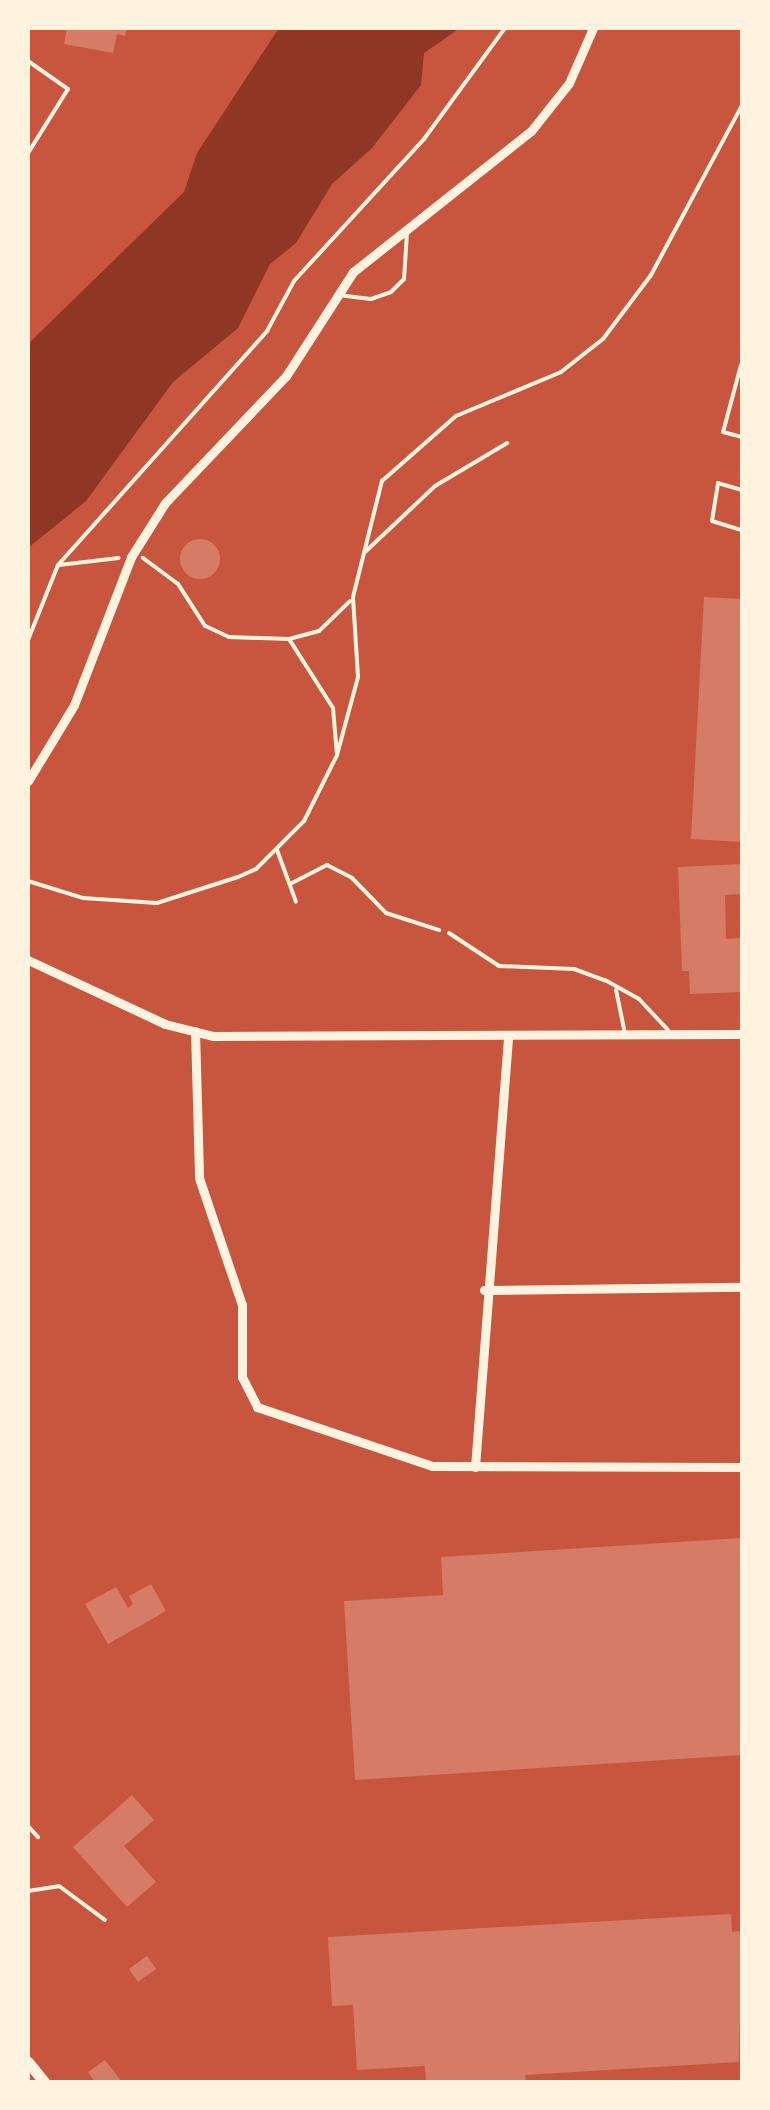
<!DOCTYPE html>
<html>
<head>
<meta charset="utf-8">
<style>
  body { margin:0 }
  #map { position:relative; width:770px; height:2110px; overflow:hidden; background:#c8553d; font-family:"Roboto Condensed",sans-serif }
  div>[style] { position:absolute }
  .water>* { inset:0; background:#8f3625 }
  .building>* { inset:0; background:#d67c66 }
  .round { border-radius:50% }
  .path>* { height:4px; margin:-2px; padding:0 2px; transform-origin:2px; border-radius:2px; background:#fff3e0 }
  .service>* { height:4px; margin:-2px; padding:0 2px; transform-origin:2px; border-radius:2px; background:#fff3e0 }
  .minor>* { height:9px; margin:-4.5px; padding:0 4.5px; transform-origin:4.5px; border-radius:4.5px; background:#fff3e0 }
  .secondary>* { height:11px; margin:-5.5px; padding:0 5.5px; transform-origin:5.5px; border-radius:5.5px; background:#fff3e0 }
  span { translate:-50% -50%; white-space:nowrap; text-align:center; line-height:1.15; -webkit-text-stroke:8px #fff3e0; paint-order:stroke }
  .frame { position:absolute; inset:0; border:30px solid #fff3e0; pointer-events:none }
</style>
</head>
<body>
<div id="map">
  <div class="water">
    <div style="clip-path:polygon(279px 28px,460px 28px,424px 53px,421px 85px,372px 148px,332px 184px,296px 243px,270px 264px,238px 328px,173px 382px,86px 501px,28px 548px,28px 344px,184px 192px,197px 153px)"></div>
  </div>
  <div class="building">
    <div style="clip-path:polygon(67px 28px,127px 28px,125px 36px,117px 34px,113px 53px,64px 44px)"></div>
    <div class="round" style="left:180px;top:539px;width:40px;height:40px"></div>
    <div style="clip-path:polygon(704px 597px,742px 599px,742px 842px,691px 839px)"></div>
    <div style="clip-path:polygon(742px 864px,742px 894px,725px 895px,726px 939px,742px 938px,742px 992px,690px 994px,689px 971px,682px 971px,678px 867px)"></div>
    <div style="clip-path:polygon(742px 1538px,742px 1755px,355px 1780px,344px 1601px,443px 1595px,441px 1557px)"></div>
    <div style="clip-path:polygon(151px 1584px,166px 1611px,108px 1644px,85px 1604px,116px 1587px,128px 1608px,133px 1604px,129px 1596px)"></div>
    <div style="clip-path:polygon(132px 1795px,154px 1820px,124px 1846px,156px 1882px,127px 1907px,73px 1847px)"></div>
    <div style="clip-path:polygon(731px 1914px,732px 1932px,742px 1931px,739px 2062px,525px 2075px,526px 2082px,426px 2082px,425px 2066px,357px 2070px,353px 2005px,332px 2006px,328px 1937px)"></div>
    <div style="clip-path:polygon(147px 1956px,156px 1969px,138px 1982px,129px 1969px)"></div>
    <div style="clip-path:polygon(105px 2060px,122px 2082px,95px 2082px,88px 2072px)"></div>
  </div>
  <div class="path">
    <div style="left:365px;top:552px;width:96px;rotate:-43.3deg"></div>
    <div style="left:435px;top:486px;width:84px;rotate:-30.8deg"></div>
    <div style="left:59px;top:565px;width:60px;rotate:-6.7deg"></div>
    <div style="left:289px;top:639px;width:31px;rotate:-15deg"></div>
    <div style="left:319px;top:631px;width:43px;rotate:-44.1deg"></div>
    <div style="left:28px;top:640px;width:81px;rotate:-68.2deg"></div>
    <div style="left:58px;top:565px;width:314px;rotate:-48.2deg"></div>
    <div style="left:267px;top:331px;width:57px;rotate:-61.6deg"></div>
    <div style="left:294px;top:281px;width:193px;rotate:-47.5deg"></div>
    <div style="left:424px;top:139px;width:137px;rotate:-53.9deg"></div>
    <div style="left:337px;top:755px;width:81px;rotate:-74.9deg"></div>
    <div style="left:358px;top:677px;width:80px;rotate:-93.6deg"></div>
    <div style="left:353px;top:597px;width:120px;rotate:-76deg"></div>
    <div style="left:382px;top:481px;width:98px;rotate:-41.3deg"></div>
    <div style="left:456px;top:416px;width:114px;rotate:-22.7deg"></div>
    <div style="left:561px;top:372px;width:53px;rotate:-38.2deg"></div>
    <div style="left:603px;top:339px;width:80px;rotate:-53.1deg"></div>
    <div style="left:651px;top:275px;width:193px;rotate:-61.8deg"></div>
    <div style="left:277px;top:850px;width:55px;rotate:69.9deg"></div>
    <div style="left:28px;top:881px;width:58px;rotate:17.2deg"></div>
    <div style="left:83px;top:898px;width:74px;rotate:3.9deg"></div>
    <div style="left:157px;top:903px;width:85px;rotate:-17.8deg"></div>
    <div style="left:238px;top:877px;width:20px;rotate:-24deg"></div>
    <div style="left:256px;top:869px;width:68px;rotate:-45deg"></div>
    <div style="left:304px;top:821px;width:74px;rotate:-63.4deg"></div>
    <div style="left:337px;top:755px;width:47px;rotate:-94.9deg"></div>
    <div style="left:333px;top:708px;width:82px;rotate:-122.5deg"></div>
    <div style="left:289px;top:639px;width:60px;rotate:-178.1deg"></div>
    <div style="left:229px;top:637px;width:26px;rotate:-155deg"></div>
    <div style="left:205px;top:626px;width:50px;rotate:-122.7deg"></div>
    <div style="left:178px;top:584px;width:44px;rotate:-143.4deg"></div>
    <div style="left:290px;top:884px;width:42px;rotate:-27.2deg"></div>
    <div style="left:327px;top:865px;width:28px;rotate:27deg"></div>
    <div style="left:352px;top:878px;width:49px;rotate:45.8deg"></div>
    <div style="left:386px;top:913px;width:56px;rotate:17.8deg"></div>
  </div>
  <div class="service">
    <div style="left:28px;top:61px;width:49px;rotate:35deg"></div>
    <div style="left:68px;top:89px;width:75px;rotate:122deg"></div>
    <div style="left:338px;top:295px;width:33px;rotate:7deg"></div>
    <div style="left:371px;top:299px;width:21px;rotate:-19deg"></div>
    <div style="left:391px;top:292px;width:18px;rotate:-45deg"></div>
    <div style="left:404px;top:279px;width:47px;rotate:-86.3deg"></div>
    <div style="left:741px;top:365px;width:69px;rotate:105deg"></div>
    <div style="left:723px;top:432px;width:20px;rotate:15deg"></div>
    <div style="left:742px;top:490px;width:25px;rotate:-164deg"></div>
    <div style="left:718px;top:483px;width:38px;rotate:99deg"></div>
    <div style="left:712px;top:521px;width:31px;rotate:17deg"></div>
    <div style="left:449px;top:933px;width:60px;rotate:33.4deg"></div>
    <div style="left:499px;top:966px;width:75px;rotate:2.3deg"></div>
    <div style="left:574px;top:969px;width:33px;rotate:20deg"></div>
    <div style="left:605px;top:980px;width:39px;rotate:29deg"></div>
    <div style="left:639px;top:999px;width:42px;rotate:46.9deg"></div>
    <div style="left:616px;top:990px;width:45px;rotate:78.4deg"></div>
    <div style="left:28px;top:1826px;width:15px;rotate:48deg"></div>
    <div style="left:28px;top:1891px;width:31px;rotate:-9deg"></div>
    <div style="left:59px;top:1886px;width:57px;rotate:36.5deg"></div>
  </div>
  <div class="minor">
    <div style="left:28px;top:781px;width:89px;rotate:-58.8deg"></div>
    <div style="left:74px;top:705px;width:159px;rotate:-68.9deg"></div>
    <div style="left:131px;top:557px;width:64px;rotate:-57.8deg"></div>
    <div style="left:165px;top:503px;width:175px;rotate:-46.4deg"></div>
    <div style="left:286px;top:376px;width:124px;rotate:-57.2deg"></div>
    <div style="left:353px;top:272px;width:227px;rotate:-38.4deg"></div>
    <div style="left:531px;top:131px;width:61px;rotate:-51.6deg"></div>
    <div style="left:569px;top:83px;width:60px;rotate:-66.4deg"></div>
    <div style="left:28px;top:960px;width:151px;rotate:25deg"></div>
    <div style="left:165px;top:1024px;width:49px;rotate:14deg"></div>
    <div style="left:213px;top:1036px;width:529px;rotate:-0.22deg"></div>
    <div style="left:195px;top:1031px;width:147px;rotate:88.4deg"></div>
    <div style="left:199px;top:1178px;width:134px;rotate:71.3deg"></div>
    <div style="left:242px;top:1305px;width:72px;rotate:90deg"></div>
    <div style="left:242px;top:1377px;width:34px;rotate:63deg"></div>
    <div style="left:257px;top:1407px;width:185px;rotate:18.6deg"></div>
    <div style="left:432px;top:1466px;width:310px;rotate:0.2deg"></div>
    <div style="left:484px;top:1290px;width:258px;rotate:-0.7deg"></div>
    <div style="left:475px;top:1467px;width:430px;rotate:-85.6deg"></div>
  </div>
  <div class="secondary">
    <div style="left:28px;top:2062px;width:26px;rotate:51deg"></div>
  </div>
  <div class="frame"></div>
</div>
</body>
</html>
